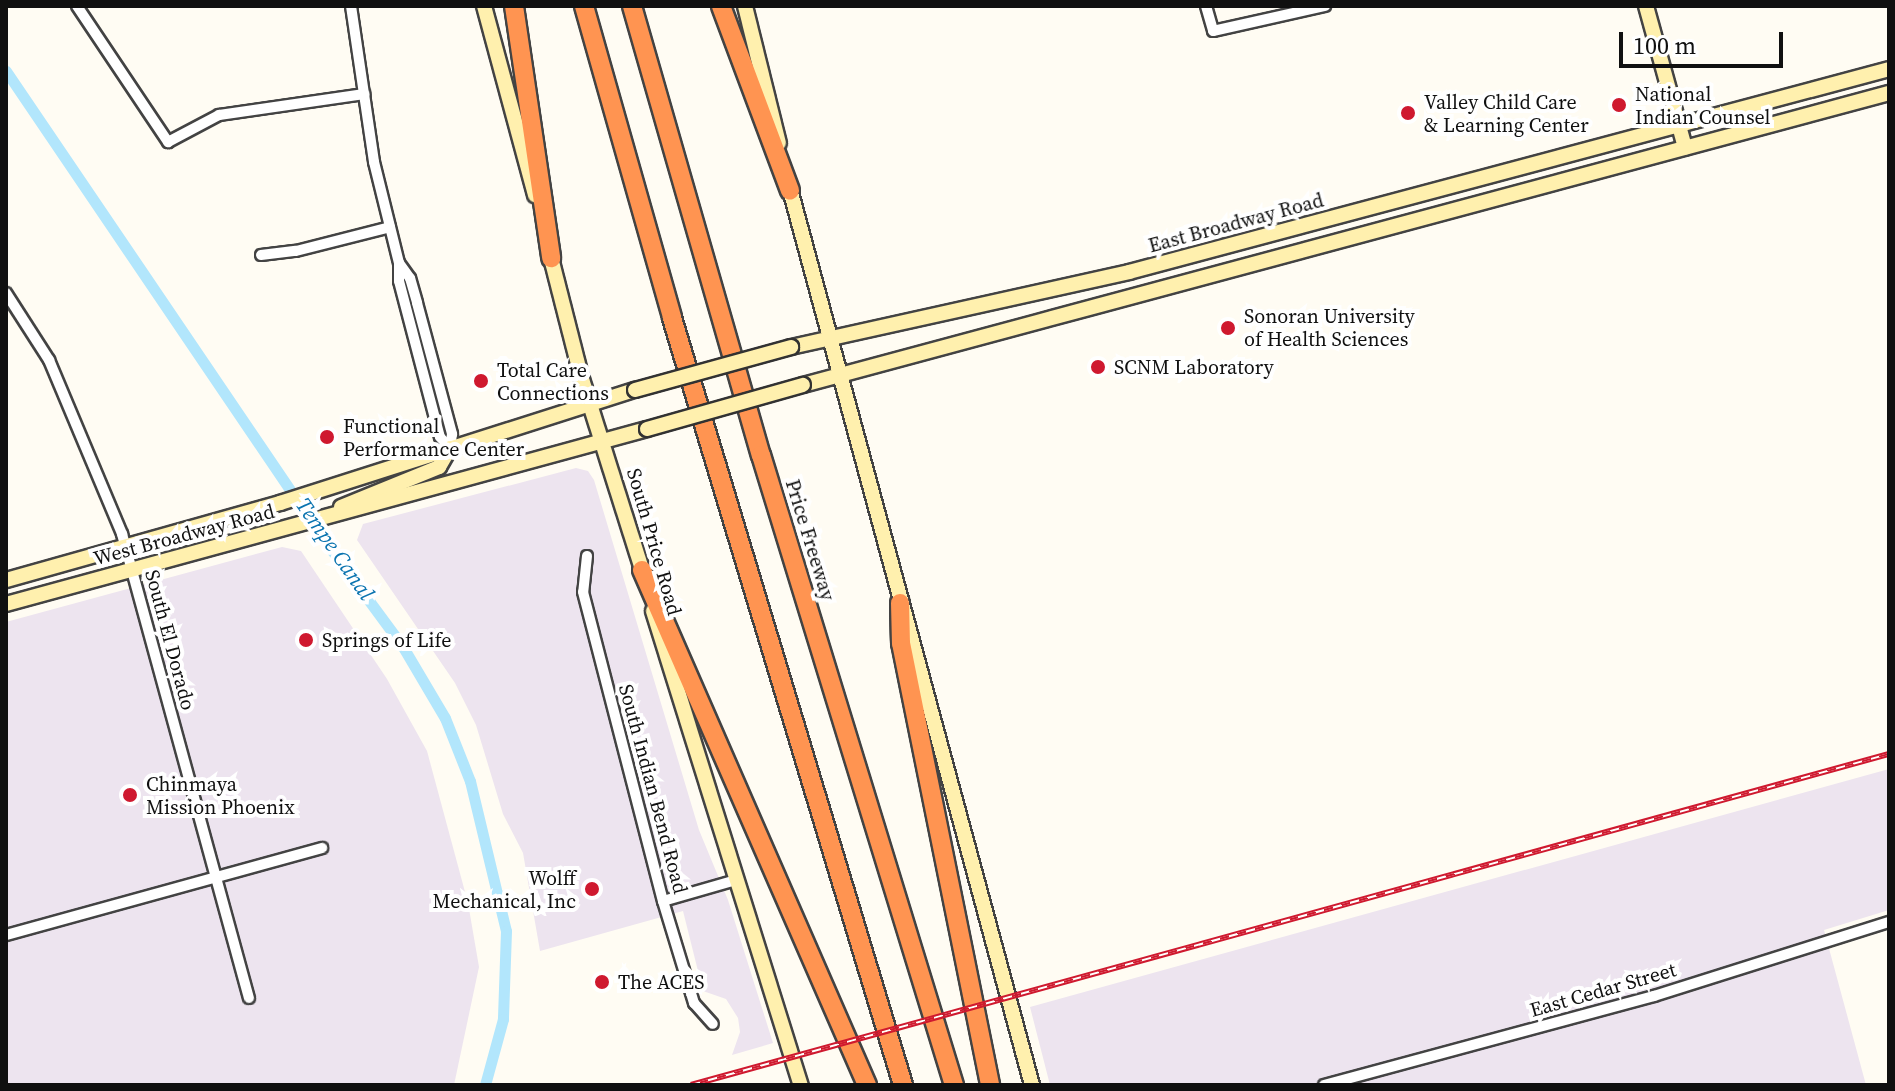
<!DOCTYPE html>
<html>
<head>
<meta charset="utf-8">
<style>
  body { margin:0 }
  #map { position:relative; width:1895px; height:1091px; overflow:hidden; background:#fffcf3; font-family:"Source Serif 4",serif }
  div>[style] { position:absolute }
  .industrial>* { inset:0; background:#ede4ef }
  .canal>* { height:11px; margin:-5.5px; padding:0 5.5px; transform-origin:5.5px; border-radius:5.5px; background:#b2e6fc }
  .roads { filter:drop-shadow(2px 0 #434343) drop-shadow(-2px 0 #434343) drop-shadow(0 2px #434343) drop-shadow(0 -2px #434343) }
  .street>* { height:10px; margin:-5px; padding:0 5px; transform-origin:5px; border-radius:5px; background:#fff }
  .secondary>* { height:14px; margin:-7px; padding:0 7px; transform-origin:7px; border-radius:7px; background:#fff0ae }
  .highway>* { height:18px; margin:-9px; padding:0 9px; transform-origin:9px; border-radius:9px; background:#ff9451 }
  .rail>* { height:6px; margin-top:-3px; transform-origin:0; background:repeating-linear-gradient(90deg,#fff 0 9px,#cf192f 0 18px); box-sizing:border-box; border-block:2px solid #cf192f }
  .bridges { filter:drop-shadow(2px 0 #323232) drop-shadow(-2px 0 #323232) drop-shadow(0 2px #323232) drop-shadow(0 -2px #323232) }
  .secondary-bridge>* { height:14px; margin:-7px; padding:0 7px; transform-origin:7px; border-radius:7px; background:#fff0ae }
  .dots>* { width:22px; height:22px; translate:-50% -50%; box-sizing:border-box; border:4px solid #fff; border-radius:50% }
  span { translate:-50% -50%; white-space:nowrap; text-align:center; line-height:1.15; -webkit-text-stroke:8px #fff; paint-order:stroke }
  .poi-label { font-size:20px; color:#101010 }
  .left { translate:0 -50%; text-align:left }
  .right { translate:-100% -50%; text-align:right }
  .street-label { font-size:20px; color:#101010 }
  .water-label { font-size:22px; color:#0b74b0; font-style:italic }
  .frame { position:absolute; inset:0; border:8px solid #101010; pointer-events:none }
  .scale { position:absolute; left:1619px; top:32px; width:164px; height:36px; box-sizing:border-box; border:4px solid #101010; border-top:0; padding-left:10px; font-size:24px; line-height:28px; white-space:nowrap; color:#101010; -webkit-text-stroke:6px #fff; paint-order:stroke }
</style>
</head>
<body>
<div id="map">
  <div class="industrial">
    <div style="clip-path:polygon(576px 468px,588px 471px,594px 480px,699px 830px,728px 900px,773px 1043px,732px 1055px,740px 1032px,738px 1018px,726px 999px,703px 991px,683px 911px,540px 951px,523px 853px,503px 814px,476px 725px,455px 683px,357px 540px,363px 524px)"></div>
    <div style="clip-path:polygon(282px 547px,301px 551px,387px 679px,427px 751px,468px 903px,479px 967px,454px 1085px,6px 1085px,6px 622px)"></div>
    <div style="clip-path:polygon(1889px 769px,1889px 910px,1824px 930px,1866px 1085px,1050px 1085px,1030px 1007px)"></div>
  </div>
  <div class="canal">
    <div style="left:6px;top:71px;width:563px;rotate:55.86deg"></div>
    <div style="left:322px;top:537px;width:137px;rotate:53.6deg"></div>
    <div style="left:403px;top:647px;width:82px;rotate:59.4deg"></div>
    <div style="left:445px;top:718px;width:68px;rotate:68.4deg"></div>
    <div style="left:470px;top:781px;width:154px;rotate:76.5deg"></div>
    <div style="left:506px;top:931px;width:88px;rotate:92deg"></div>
    <div style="left:503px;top:1019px;width:68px;rotate:105.3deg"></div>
  </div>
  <div class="roads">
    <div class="street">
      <div style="left:77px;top:6px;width:164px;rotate:56.2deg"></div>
      <div style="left:168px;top:142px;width:58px;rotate:-27.9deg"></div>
      <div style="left:219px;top:115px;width:147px;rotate:-8.2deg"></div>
      <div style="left:351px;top:6px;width:158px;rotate:81.6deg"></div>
      <div style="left:374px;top:162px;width:104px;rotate:76.1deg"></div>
      <div style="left:399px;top:263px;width:18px;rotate:90deg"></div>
      <div style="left:399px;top:281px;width:161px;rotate:75.3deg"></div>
      <div style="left:440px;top:437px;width:15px;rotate:48deg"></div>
      <div style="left:1206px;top:6px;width:26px;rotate:74deg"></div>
      <div style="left:1213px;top:31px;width:115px;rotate:-12.6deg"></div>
      <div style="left:261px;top:255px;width:35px;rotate:-7deg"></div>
      <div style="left:296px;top:251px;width:97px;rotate:-14.3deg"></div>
      <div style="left:399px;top:263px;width:19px;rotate:54deg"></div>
      <div style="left:410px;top:278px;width:26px;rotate:74deg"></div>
      <div style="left:417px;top:303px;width:136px;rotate:75deg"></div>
      <div style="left:452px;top:434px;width:14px;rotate:98deg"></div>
      <div style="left:6px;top:293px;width:80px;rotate:57.3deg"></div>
      <div style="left:49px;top:360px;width:189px;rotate:67.2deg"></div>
      <div style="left:122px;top:534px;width:481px;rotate:74.7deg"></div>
      <div style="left:587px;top:556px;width:36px;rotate:96deg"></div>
      <div style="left:583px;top:592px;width:319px;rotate:75.5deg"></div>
      <div style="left:663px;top:901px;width:107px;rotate:73.1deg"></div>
      <div style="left:694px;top:1003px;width:28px;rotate:48deg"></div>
      <div style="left:663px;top:901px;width:76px;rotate:-16deg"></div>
      <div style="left:6px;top:935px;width:328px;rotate:-15.4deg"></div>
      <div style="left:1324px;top:1085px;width:342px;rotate:-15.1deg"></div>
      <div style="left:1654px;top:996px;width:246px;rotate:-17.5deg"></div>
    </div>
    <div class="secondary">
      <div style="left:484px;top:6px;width:196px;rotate:74.9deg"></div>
      <div style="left:745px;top:6px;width:141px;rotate:76.1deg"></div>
      <div style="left:1646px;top:6px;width:147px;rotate:74.6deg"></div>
      <div style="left:788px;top:182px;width:935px;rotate:74.88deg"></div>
      <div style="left:549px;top:250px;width:133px;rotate:75.7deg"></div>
      <div style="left:582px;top:379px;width:210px;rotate:72.5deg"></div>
      <div style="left:791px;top:347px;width:346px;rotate:-12.5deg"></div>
      <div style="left:1129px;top:272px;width:787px;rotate:-14.95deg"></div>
      <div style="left:803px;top:385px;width:1125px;rotate:-15.05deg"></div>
      <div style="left:341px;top:507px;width:106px;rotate:-22.2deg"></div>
      <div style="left:439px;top:467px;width:22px;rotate:-60deg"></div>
      <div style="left:6px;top:580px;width:285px;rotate:-15.7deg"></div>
      <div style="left:280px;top:503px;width:373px;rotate:-17.7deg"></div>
      <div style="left:6px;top:604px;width:664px;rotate:-15.27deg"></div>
      <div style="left:653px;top:611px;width:497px;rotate:72.7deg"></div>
    </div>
    <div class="highway">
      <div style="left:514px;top:6px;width:255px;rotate:81.6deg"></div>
      <div style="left:584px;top:6px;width:324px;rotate:74.2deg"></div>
      <div style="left:672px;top:318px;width:801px;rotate:73.24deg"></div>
      <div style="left:632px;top:6px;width:467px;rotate:74deg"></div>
      <div style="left:761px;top:455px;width:659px;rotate:72.97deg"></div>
      <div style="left:721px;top:6px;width:197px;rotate:69.5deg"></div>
      <div style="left:642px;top:570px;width:562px;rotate:66.4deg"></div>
      <div style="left:900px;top:603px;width:40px;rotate:88.6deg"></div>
      <div style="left:901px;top:643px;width:451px;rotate:78.6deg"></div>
    </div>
  </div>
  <div class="rail">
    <div style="left:691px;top:1085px;width:1243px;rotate:-15.45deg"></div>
  </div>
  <div class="bridges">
    <div class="secondary-bridge">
      <div style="left:635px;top:390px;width:162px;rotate:-15.4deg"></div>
      <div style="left:647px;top:429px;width:162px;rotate:-15.8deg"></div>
    </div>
  </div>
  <div class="dots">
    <div style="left:1619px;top:105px;background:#cf192f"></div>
    <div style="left:1408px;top:113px;background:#cf192f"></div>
    <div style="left:1228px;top:328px;background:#cf192f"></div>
    <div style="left:1098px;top:367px;background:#cf192f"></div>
    <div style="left:481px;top:381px;background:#cf192f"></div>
    <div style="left:327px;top:437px;background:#cf192f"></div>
    <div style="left:306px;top:640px;background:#cf192f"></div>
    <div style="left:130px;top:795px;background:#cf192f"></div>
    <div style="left:592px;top:889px;background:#cf192f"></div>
    <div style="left:602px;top:982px;background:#cf192f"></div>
  </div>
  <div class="poi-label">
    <span class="left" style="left:1635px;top:106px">National<br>Indian Counsel</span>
    <span class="left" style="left:1424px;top:114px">Valley Child Care<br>&amp; Learning Center</span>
    <span class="left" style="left:1244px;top:328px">Sonoran University<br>of Health Sciences</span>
    <span class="left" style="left:1114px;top:367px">SCNM Laboratory</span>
    <span class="left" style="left:497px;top:382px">Total Care<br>Connections</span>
    <span class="left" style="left:343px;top:438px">Functional<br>Performance Center</span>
    <span class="left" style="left:322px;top:640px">Springs of Life</span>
    <span class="left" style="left:146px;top:796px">Chinmaya<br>Mission Phoenix</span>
    <span class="right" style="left:576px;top:890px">Wolff<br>Mechanical, Inc</span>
    <span class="left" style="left:618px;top:982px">The ACES</span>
  </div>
  <div class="street-label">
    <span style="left:1236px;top:223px;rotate:-15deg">East Broadway Road</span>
    <span style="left:184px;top:535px;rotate:-15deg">West Broadway Road</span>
    <span style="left:810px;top:540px;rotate:73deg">Price Freeway</span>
    <span style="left:654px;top:542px;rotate:74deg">South Price Road</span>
    <span style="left:170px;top:640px;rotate:75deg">South El Dorado</span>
    <span style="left:653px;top:789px;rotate:75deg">South Indian Bend Road</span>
    <span style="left:1603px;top:990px;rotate:-16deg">East Cedar Street</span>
  </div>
  <div class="water-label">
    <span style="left:335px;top:549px;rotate:55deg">Tempe Canal</span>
  </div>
  <div class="frame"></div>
  <div class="scale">100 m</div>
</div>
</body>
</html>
